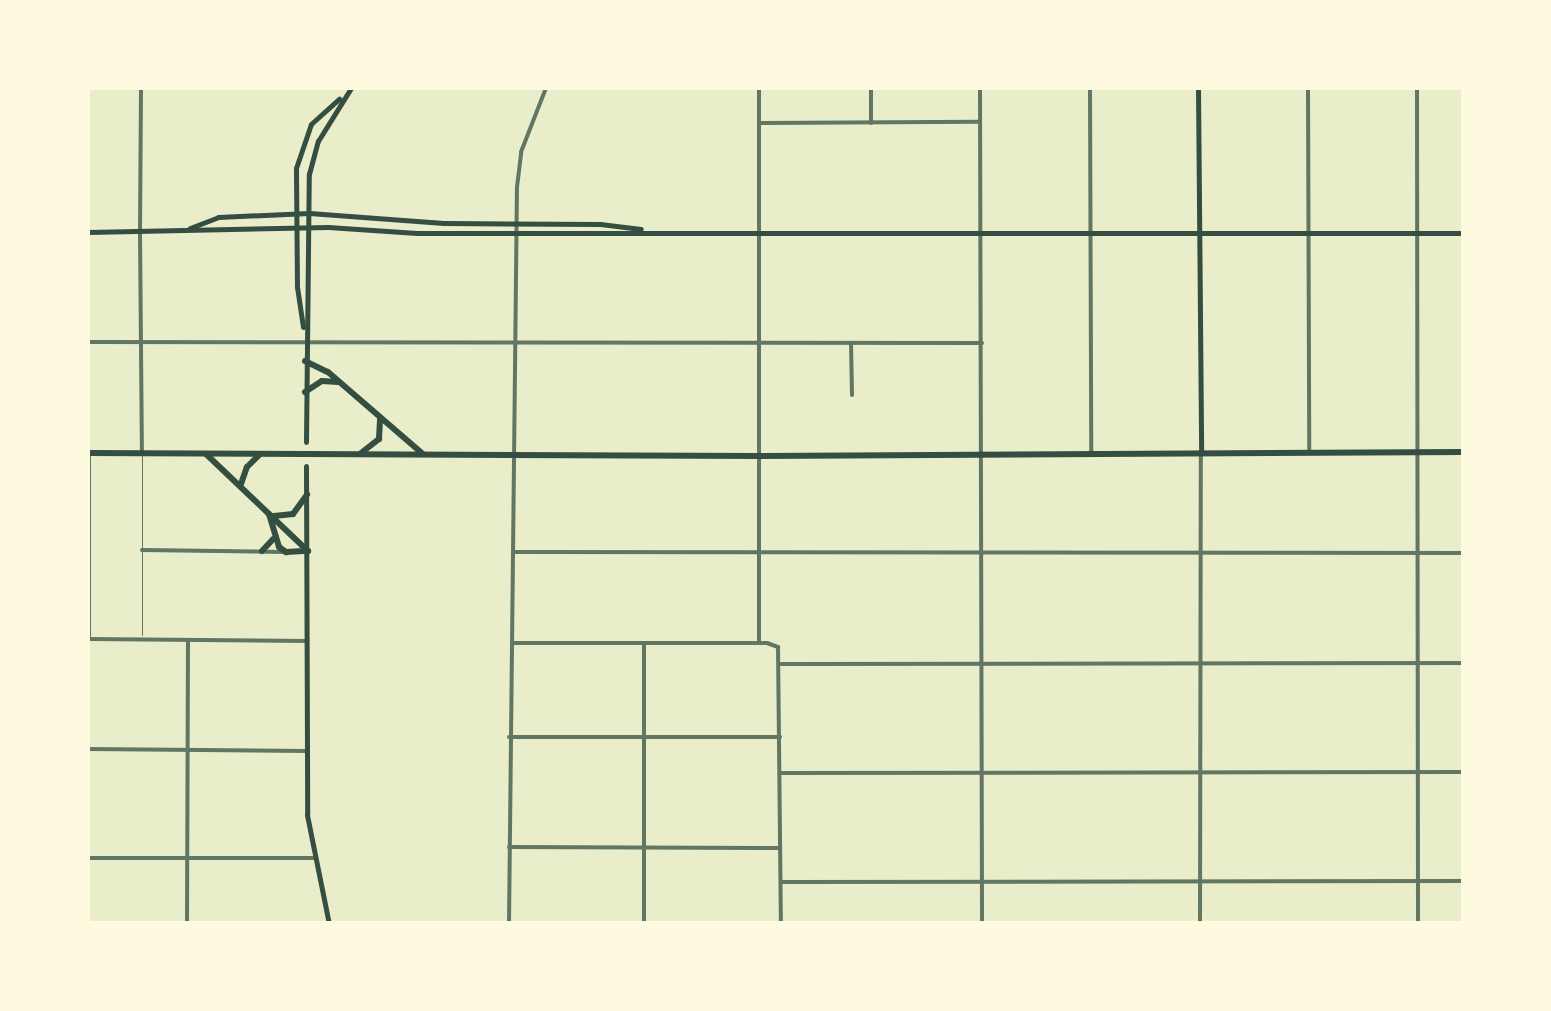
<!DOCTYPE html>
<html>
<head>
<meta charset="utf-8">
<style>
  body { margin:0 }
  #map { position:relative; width:1551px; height:1011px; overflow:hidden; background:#e9edc9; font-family:"Golos Text",sans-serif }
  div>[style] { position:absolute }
  .service>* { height:1px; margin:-0.5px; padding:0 0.5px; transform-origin:0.5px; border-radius:0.5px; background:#617663 }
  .minor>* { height:4px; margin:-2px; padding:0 2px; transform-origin:2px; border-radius:2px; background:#617663 }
  .tertiary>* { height:4px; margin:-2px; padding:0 2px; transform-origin:2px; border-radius:2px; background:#617663 }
  .secondary>* { height:5px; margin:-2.5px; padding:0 2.5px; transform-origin:2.5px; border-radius:2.5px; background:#344e41 }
  .primary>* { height:5px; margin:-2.5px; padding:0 2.5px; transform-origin:2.5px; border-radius:2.5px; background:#344e41 }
  .trunk>* { height:6px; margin:-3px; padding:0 3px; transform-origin:3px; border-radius:3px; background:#344e41 }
  span { translate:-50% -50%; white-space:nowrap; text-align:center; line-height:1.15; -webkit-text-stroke:9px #fefae0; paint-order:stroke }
  .frame { position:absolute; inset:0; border:90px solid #fefae0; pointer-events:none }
</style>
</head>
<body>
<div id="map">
  <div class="service">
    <div style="left:142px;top:635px;width:179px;rotate:-90deg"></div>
  </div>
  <div class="minor">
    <div style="left:759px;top:88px;width:555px;rotate:90deg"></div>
    <div style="left:871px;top:88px;width:35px;rotate:90deg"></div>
    <div style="left:980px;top:88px;width:836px;rotate:89.86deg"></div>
    <div style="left:1090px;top:88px;width:366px;rotate:89.8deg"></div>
    <div style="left:1308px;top:88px;width:365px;rotate:89.8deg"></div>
    <div style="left:1417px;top:88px;width:836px;rotate:89.93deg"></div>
    <div style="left:759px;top:123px;width:220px;rotate:-0.3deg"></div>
    <div style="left:140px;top:232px;width:144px;rotate:-89.6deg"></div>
    <div style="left:88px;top:342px;width:894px;rotate:0.06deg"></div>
    <div style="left:851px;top:343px;width:52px;rotate:88.9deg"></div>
    <div style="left:89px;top:453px;width:185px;rotate:90deg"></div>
    <div style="left:142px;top:550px;width:140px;rotate:0.8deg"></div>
    <div style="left:513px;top:552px;width:951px;rotate:0.06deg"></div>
    <div style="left:88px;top:639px;width:219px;rotate:0.5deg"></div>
    <div style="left:512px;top:643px;width:255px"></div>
    <div style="left:767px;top:643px;width:12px;rotate:20deg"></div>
    <div style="left:778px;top:647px;width:277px;rotate:89.4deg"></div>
    <div style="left:781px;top:664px;width:683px;rotate:-0.08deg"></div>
    <div style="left:509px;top:737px;width:271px"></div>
    <div style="left:88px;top:749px;width:218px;rotate:0.5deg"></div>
    <div style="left:781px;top:773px;width:683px;rotate:-0.08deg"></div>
    <div style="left:509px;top:847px;width:270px;rotate:0.2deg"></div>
    <div style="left:88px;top:858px;width:225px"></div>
    <div style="left:781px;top:882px;width:683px;rotate:-0.08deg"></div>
    <div style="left:187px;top:924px;width:284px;rotate:-89.8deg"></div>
    <div style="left:509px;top:924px;width:737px;rotate:-89.38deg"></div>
    <div style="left:517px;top:187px;width:35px;rotate:-83deg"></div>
    <div style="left:521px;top:152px;width:69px;rotate:-68.7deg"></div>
    <div style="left:644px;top:924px;width:281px;rotate:-90deg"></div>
  </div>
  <div class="tertiary">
    <div style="left:140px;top:233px;width:220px;rotate:89.5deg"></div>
    <div style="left:1200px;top:924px;width:471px;rotate:-89.9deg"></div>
  </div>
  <div class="secondary">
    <div style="left:1198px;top:88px;width:365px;rotate:89.5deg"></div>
    <div style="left:190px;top:228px;width:30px;rotate:-21deg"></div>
    <div style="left:218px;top:217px;width:91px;rotate:-2.5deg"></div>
    <div style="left:309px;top:213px;width:135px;rotate:4.2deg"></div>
    <div style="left:444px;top:223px;width:156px;rotate:0.4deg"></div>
    <div style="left:600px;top:224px;width:41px;rotate:7deg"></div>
    <div style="left:88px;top:232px;width:240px;rotate:-1.2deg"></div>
    <div style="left:328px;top:227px;width:89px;rotate:3.9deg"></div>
    <div style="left:417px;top:233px;width:1047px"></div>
  </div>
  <div class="primary">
    <div style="left:303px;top:327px;width:40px;rotate:-98.5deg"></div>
    <div style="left:297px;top:287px;width:119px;rotate:-90.5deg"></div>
    <div style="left:296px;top:168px;width:46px;rotate:-71.2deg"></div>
    <div style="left:311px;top:124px;width:38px;rotate:-42deg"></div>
    <div style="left:306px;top:442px;width:268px;rotate:-89.4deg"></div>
    <div style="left:309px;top:174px;width:34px;rotate:-75deg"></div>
    <div style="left:318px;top:141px;width:62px;rotate:-58.1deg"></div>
    <div style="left:306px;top:466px;width:349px;rotate:89.8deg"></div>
    <div style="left:307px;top:815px;width:111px;rotate:78.6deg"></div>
  </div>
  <div class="trunk">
    <div style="left:305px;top:361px;width:25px;rotate:26deg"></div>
    <div style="left:328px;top:372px;width:125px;rotate:40.8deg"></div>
    <div style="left:305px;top:392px;width:20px;rotate:-33deg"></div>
    <div style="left:322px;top:381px;width:16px;rotate:4deg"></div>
    <div style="left:88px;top:453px;width:671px;rotate:0.26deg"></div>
    <div style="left:759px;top:456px;width:705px;rotate:-0.33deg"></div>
    <div style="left:361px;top:453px;width:23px;rotate:-38deg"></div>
    <div style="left:379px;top:439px;width:19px;rotate:-87deg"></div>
    <div style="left:206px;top:454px;width:141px;rotate:43.6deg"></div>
    <div style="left:241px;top:484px;width:18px;rotate:-71deg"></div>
    <div style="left:247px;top:467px;width:18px;rotate:-45deg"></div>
    <div style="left:269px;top:514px;width:34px;rotate:73deg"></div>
    <div style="left:279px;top:547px;width:9px;rotate:36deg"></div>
    <div style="left:286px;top:552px;width:22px;rotate:-3deg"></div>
    <div style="left:274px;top:516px;width:19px;rotate:-6deg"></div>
    <div style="left:293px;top:514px;width:24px;rotate:-54deg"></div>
    <div style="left:262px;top:551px;width:16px;rotate:-47deg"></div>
  </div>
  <div class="frame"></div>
</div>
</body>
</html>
